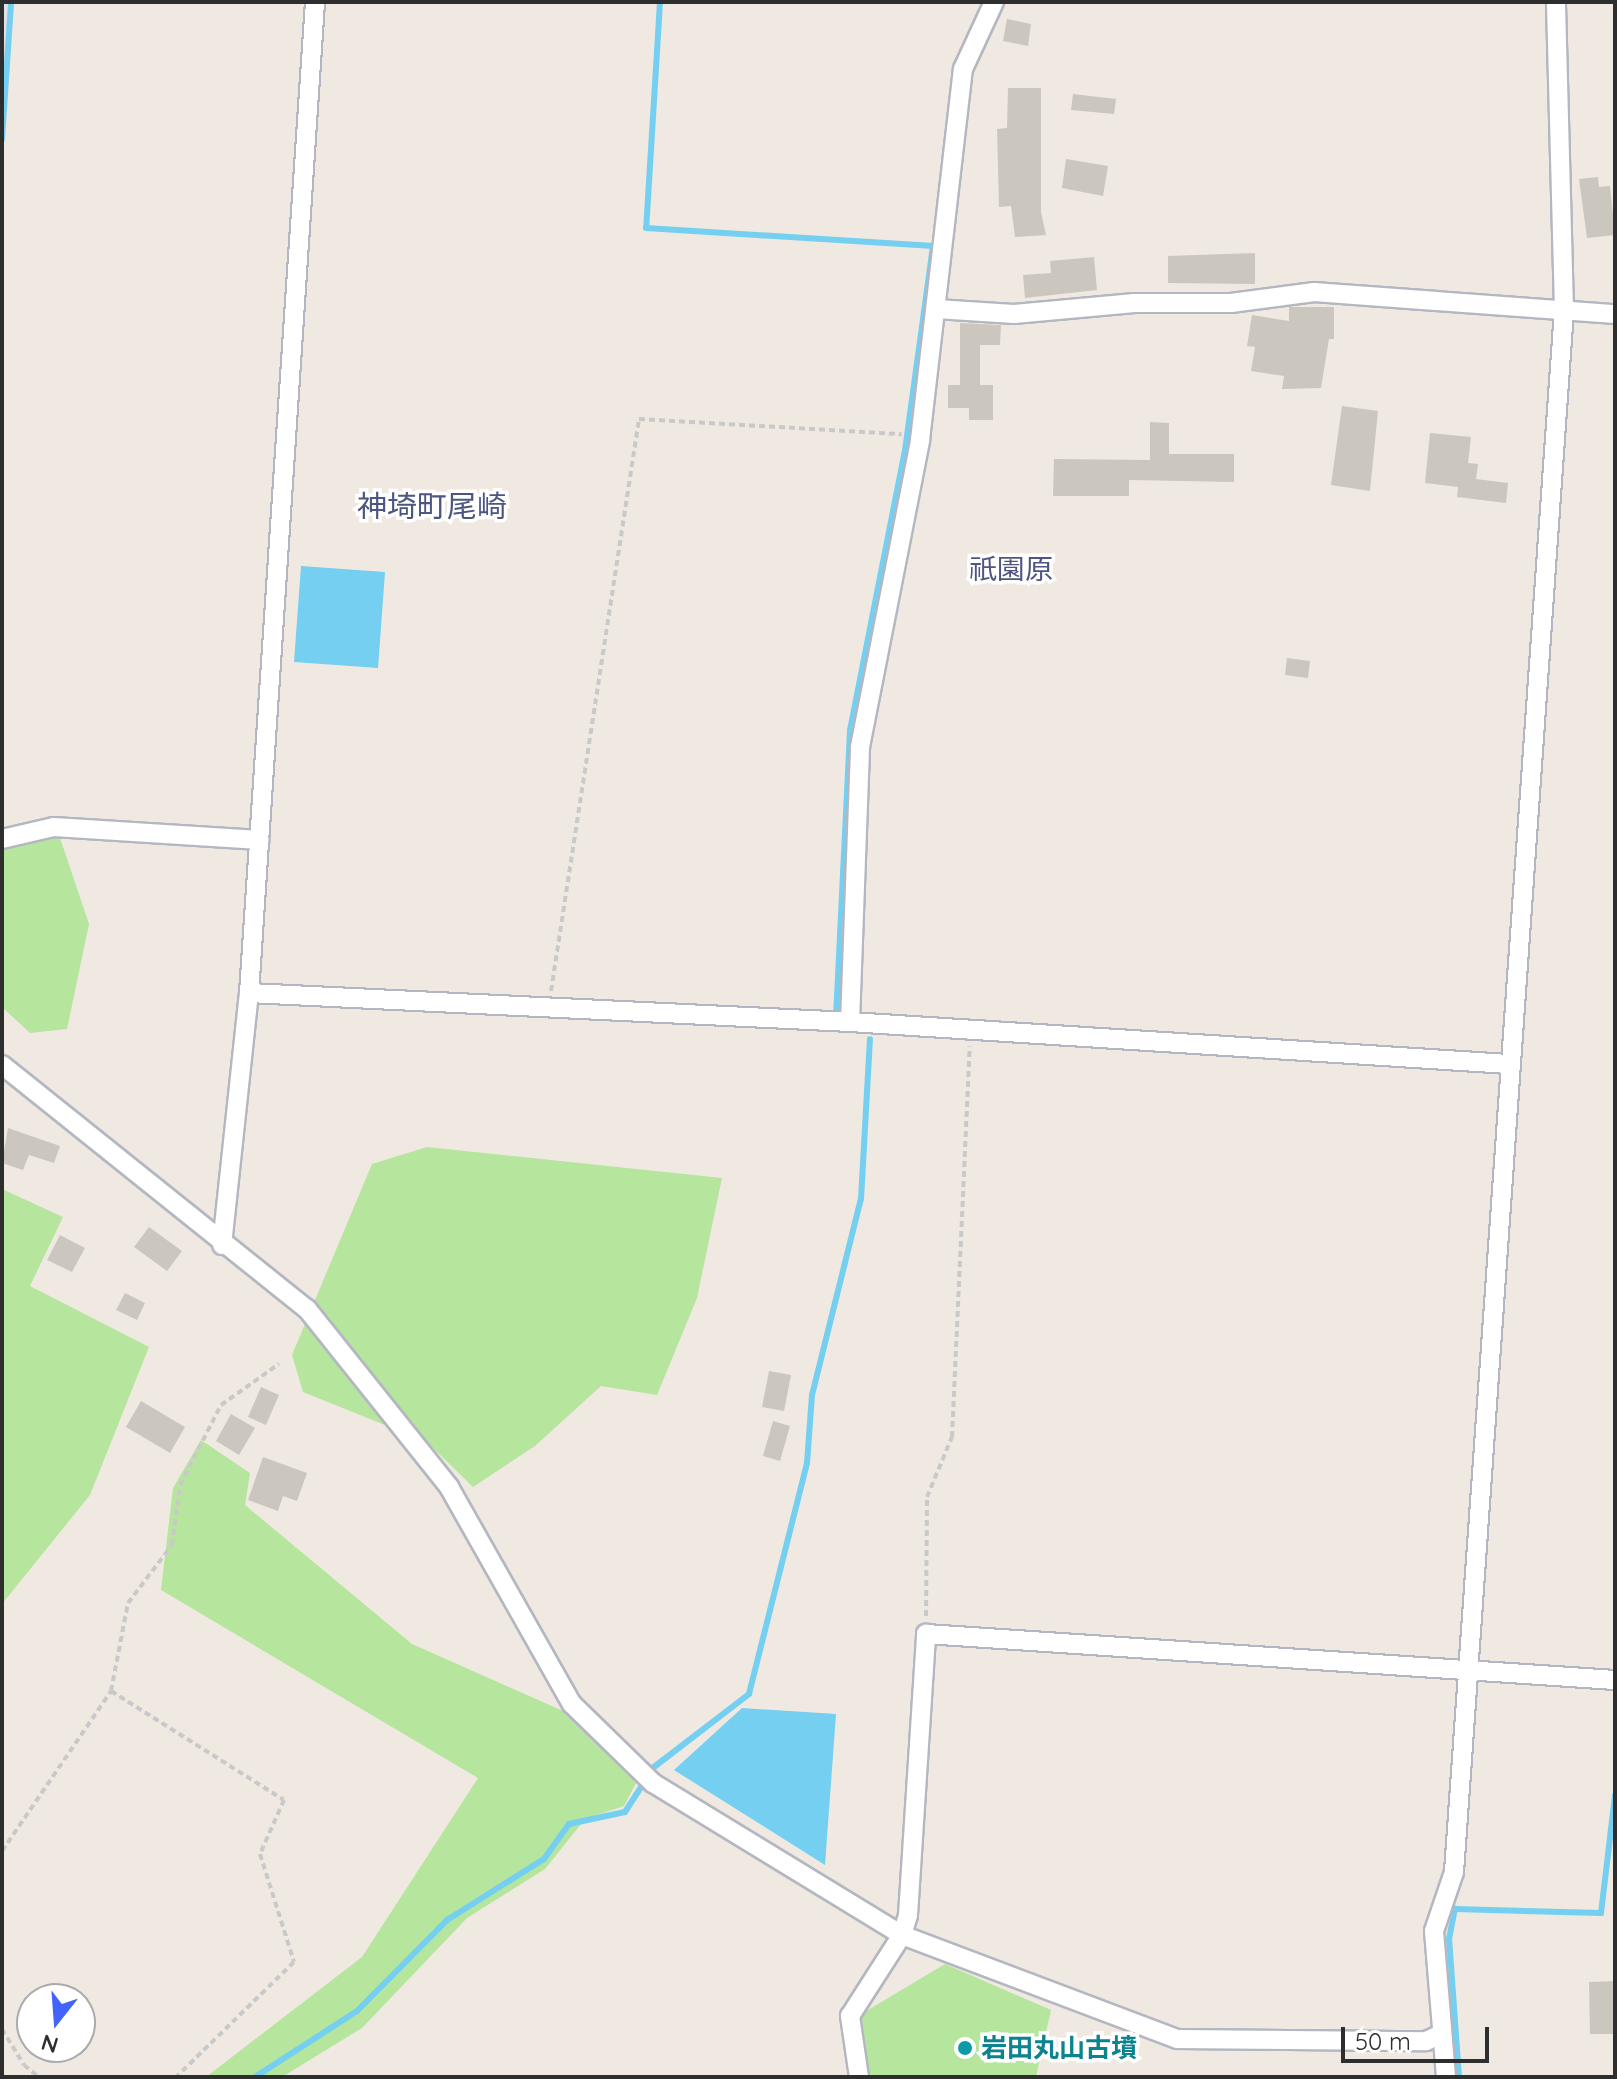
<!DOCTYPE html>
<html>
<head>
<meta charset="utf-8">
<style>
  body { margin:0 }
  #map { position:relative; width:1617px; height:2079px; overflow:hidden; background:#efe9e1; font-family:Quicksand,"Noto Sans JP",sans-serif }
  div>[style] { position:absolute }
  .industrial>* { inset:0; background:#e3e1e8 }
  .green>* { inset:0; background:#b6e59e }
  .water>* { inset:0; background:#75cff0 }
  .stream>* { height:6px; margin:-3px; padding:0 3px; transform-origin:3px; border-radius:3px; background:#75cff0 }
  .building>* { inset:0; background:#cbc7bf }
  .path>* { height:4px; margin-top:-2px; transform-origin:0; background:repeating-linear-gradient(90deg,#c9c9c9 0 6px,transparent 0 10px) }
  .roads { filter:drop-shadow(2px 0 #b4b7c1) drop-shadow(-2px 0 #b4b7c1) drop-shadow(0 2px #b4b7c1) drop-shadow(0 -2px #b4b7c1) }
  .minor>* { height:18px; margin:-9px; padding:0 9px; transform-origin:9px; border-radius:9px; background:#fff }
  .dots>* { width:22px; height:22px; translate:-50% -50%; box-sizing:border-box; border:4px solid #fff; border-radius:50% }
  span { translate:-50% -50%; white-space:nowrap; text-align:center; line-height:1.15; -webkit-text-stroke:7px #fff; paint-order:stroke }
  .culture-label { font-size:26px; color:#0d838f; font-weight:700 }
  .left { translate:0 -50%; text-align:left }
  .neighbourhood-label { font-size:28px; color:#4d5680 }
  .quarter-label { font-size:30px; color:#4d5680 }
  .frame { position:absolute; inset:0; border:4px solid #2e2e2e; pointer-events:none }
  .north { position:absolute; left:16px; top:1983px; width:80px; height:80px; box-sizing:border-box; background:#fff; border:2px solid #ababab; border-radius:50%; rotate:197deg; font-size:22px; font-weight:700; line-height:32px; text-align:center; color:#2e2e2e }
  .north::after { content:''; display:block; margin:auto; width:28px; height:36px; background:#4264fb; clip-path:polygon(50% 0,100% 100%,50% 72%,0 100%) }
  .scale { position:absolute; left:1341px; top:2027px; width:148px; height:36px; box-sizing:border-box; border:4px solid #2e2e2e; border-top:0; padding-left:10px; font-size:24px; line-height:28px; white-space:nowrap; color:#2e2e2e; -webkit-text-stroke:6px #fff; paint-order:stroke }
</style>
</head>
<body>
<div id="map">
  <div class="industrial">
    <div style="clip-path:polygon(2px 2px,11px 2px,2px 139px)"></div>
  </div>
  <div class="green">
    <div style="clip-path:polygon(59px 835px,89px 924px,67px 1029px,30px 1033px,2px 1007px,2px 846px)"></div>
    <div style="clip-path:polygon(427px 1147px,722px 1178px,697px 1298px,657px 1395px,601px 1386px,535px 1446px,473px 1487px,427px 1442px,303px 1392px,292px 1355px,372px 1164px)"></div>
    <div style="clip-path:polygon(2px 1189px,63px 1217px,30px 1286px,149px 1347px,90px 1495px,2px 1604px)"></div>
    <div style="clip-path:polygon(201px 1440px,250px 1473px,245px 1505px,412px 1644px,563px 1711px,636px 1783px,624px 1806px,585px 1819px,545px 1869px,467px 1918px,362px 2028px,282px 2077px,206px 2077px,362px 1957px,478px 1778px,161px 1590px,173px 1488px)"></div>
    <div style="clip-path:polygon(945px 1964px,1051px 2010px,1036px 2077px,868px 2077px,858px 2016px)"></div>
  </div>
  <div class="water">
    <div style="clip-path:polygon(301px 566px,385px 572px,378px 668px,294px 662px)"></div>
    <div style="clip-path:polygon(742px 1708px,836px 1714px,825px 1865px,674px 1770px)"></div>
  </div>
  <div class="stream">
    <div style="left:660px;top:2px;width:226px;rotate:93.5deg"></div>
    <div style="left:646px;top:228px;width:288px;rotate:3.6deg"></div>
    <div style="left:933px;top:246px;width:206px;rotate:97.8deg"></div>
    <div style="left:905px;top:450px;width:286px;rotate:101.1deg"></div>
    <div style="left:850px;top:731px;width:285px;rotate:92.8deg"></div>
    <div style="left:2px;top:139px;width:137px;rotate:-86.2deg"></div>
    <div style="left:255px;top:2077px;width:121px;rotate:-32.9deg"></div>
    <div style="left:357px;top:2011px;width:128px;rotate:-45.3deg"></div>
    <div style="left:447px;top:1920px;width:115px;rotate:-32.2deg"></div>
    <div style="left:544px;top:1859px;width:43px;rotate:-54.5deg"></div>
    <div style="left:569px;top:1824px;width:57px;rotate:-12.1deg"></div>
    <div style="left:625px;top:1812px;width:54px;rotate:-57.2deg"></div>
    <div style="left:654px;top:1767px;width:120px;rotate:-37.5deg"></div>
    <div style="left:749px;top:1694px;width:238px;rotate:-75.9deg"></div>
    <div style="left:807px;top:1463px;width:68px;rotate:-85.8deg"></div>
    <div style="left:812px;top:1395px;width:202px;rotate:-76deg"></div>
    <div style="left:861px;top:1199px;width:160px;rotate:-86.8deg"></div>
    <div style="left:1459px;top:2077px;width:138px;rotate:-94.1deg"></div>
    <div style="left:1449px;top:1939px;width:31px;rotate:-79deg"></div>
    <div style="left:1455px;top:1909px;width:146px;rotate:1.6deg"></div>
    <div style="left:1601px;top:1913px;width:119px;rotate:-83.2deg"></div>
  </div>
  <div class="building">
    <div style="clip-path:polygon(1007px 19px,1031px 24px,1028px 46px,1003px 41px)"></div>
    <div style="clip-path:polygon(1008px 88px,1041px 88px,1041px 212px,1046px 235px,1015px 237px,1011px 206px,999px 207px,997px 129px,1007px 128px)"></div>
    <div style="clip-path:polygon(1073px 94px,1116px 99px,1114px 114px,1071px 110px)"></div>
    <div style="clip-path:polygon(1066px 159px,1108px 166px,1103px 196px,1062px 188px)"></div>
    <div style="clip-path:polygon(1598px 177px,1599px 187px,1610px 186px,1615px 235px,1587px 238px,1579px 179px)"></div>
    <div style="clip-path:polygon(1255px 253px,1255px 284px,1168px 283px,1168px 256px)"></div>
    <div style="clip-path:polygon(1094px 257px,1097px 290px,1025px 298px,1023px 275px,1051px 273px,1050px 261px)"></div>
    <div style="clip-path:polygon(1289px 307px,1334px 307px,1334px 339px,1329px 339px,1321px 388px,1282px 389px,1284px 376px,1251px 371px,1255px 347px,1247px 346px,1252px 315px,1289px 321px)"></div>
    <div style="clip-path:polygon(960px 323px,1001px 325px,1000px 345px,980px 345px,980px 385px,993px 385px,993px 420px,969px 420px,969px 408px,948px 408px,948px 385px,960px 385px)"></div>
    <div style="clip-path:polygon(1342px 406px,1378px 411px,1370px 491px,1331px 485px)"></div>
    <div style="clip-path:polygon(1150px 422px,1169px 423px,1169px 454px,1234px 454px,1234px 482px,1129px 480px,1129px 496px,1053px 496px,1054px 459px,1150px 460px)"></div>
    <div style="clip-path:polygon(1430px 433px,1471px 437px,1468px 463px,1478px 464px,1476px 479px,1508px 483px,1506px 503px,1457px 497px,1458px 487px,1425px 483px)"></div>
    <div style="clip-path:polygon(1287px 658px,1310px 661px,1308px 678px,1285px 675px)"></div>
    <div style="clip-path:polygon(8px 1128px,60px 1146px,54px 1163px,29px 1155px,23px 1170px,2px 1163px)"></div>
    <div style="clip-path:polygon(149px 1227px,182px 1251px,167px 1271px,134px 1247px)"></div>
    <div style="clip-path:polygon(60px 1235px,85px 1248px,72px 1272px,47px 1260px)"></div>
    <div style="clip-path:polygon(125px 1293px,145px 1303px,137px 1320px,116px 1310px)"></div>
    <div style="clip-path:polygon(769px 1371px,791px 1375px,784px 1411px,762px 1407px)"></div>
    <div style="clip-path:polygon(261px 1387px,279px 1395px,266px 1425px,248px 1417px)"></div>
    <div style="clip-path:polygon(141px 1401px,185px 1427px,170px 1453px,126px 1427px)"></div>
    <div style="clip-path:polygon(231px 1414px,255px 1428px,239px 1455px,216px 1441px)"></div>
    <div style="clip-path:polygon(773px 1421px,790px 1426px,780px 1461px,763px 1456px)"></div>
    <div style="clip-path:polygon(263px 1457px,307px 1473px,297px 1501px,283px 1496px,278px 1511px,248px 1500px)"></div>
    <div style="clip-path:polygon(1615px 1981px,1615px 2034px,1590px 2034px,1589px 1982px)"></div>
  </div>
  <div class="path">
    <div style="left:551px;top:991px;width:579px;rotate:-81.25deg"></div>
    <div style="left:639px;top:419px;width:263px;rotate:3.3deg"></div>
    <div style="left:926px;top:1616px;width:119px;rotate:-89.5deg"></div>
    <div style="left:927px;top:1497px;width:65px;rotate:-67.4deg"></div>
    <div style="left:952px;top:1437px;width:391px;rotate:-87.4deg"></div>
    <div style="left:111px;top:1691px;width:204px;rotate:32.2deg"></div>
    <div style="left:284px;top:1800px;width:59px;rotate:114deg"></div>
    <div style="left:260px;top:1854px;width:113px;rotate:72.5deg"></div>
    <div style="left:294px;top:1962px;width:165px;rotate:135.7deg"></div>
    <div style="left:2px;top:1851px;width:194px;rotate:-55.7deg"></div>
    <div style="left:111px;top:1691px;width:90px;rotate:-79.1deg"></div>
    <div style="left:128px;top:1603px;width:73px;rotate:-52.8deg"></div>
    <div style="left:172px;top:1545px;width:61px;rotate:-82.4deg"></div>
    <div style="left:180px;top:1485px;width:90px;rotate:-62.9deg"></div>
    <div style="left:221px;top:1405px;width:71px;rotate:-35.3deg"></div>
    <div style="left:2px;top:2029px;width:42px;rotate:58.6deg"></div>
    <div style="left:24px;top:2065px;width:19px;rotate:39deg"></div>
  </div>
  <div class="roads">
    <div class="minor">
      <div style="left:936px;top:309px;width:78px;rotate:3.7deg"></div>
      <div style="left:1014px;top:314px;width:121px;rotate:-5.2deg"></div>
      <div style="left:1134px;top:303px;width:97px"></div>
      <div style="left:1231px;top:303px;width:84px;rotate:-7.5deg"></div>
      <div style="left:1314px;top:292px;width:302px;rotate:4.2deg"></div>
      <div style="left:2px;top:839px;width:53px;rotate:-13deg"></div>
      <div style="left:54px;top:827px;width:206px;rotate:3.6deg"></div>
      <div style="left:249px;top:993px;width:602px;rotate:2.76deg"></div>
      <div style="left:850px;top:1022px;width:660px;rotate:3.65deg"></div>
      <div style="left:850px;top:1022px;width:275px;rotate:-87.9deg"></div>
      <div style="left:860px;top:747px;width:313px;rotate:-78.9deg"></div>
      <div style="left:920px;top:440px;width:373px;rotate:-83.4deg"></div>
      <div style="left:963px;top:69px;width:74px;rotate:-65.2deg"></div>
      <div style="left:2px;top:1065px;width:391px;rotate:38.7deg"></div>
      <div style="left:307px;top:1309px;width:228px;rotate:51.4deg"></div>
      <div style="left:449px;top:1487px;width:249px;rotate:60.5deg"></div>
      <div style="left:572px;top:1704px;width:113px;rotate:44.3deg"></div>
      <div style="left:653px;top:1783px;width:292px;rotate:31.4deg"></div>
      <div style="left:902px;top:1935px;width:294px;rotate:20.7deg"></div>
      <div style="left:1177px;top:2039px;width:249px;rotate:0.5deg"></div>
      <div style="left:1426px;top:2041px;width:17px;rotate:-24deg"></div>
      <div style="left:222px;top:1245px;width:253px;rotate:-83.9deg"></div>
      <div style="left:249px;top:993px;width:993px;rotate:-86.19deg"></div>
      <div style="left:859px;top:2077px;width:62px;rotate:-98.4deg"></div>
      <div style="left:850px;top:2016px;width:96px;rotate:-57.3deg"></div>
      <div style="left:902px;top:1935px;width:21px;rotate:-73deg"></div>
      <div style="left:908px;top:1915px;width:282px;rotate:-86.3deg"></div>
      <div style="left:926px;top:1634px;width:691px;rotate:3.82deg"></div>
      <div style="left:1446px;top:2077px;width:146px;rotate:-94.7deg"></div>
      <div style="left:1434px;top:1931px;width:62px;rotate:-71.3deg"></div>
      <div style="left:1454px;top:1872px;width:1566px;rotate:-85.97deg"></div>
      <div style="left:1564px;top:310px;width:308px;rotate:-91.5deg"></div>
    </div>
  </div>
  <div class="dots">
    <div style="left:965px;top:2048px;background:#0f9aa8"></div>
  </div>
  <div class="culture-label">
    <span class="left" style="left:981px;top:2048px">岩田丸山古墳</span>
  </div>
  <div class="neighbourhood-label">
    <span style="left:1011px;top:569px">祇園原</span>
  </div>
  <div class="quarter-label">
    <span style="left:432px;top:506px">神埼町尾崎</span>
  </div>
  <div class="frame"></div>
  <div class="north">N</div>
  <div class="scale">50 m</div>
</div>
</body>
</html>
